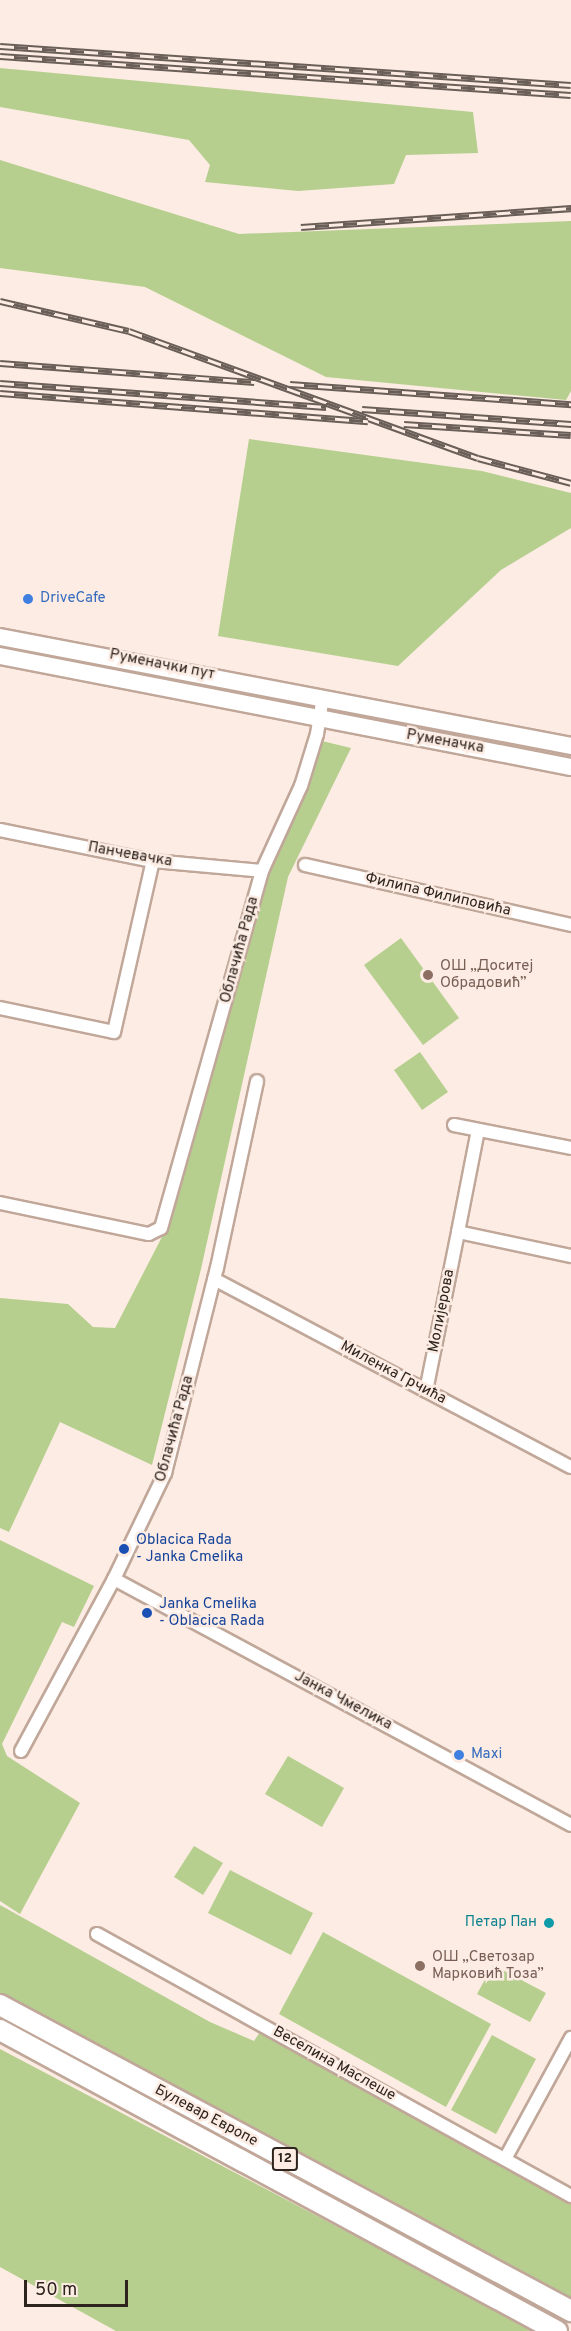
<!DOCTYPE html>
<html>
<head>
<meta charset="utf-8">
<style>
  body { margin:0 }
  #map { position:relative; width:571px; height:2331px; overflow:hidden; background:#fcece3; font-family:Overpass,sans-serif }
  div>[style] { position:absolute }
  .green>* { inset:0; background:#b6cf8e }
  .roads { filter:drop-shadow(2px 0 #c0a799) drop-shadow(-2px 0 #c0a799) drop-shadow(0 2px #c0a799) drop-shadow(0 -2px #c0a799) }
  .street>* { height:12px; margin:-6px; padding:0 6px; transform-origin:6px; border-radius:6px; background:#fff }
  .secondary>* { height:16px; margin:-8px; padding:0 8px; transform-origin:8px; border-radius:8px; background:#fff }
  .primary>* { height:20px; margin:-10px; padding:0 10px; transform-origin:10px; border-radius:10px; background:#fff }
  .rail>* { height:7px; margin-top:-3.5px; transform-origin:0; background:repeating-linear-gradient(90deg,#fcece3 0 14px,#6a5f58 0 28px); box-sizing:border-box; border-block:2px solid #6a5f58 }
  .dots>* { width:16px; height:16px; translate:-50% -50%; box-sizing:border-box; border:3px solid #fcece3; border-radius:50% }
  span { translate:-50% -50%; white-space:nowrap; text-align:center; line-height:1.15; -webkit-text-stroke:5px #fcece3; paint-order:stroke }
  .shield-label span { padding:2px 4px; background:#fcece3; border:2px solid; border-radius:4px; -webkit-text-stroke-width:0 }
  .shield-label { font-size:14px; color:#2d241e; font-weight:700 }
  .shop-label { font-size:15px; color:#366cbe }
  .left { translate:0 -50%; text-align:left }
  .street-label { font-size:15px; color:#2d241e }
  .education-label { font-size:15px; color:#785e54 }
  .transit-label { font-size:15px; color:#164399 }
  .culture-label { font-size:15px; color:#0d838f }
  .right { translate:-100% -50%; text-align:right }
  .scale { position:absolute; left:24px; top:2280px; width:104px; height:27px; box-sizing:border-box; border:3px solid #2d241e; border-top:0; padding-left:8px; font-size:18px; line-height:21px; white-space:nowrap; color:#2d241e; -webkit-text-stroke:4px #fcece3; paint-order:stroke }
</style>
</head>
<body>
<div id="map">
  <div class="green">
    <div style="clip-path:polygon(0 68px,473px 112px,478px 153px,406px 155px,394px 184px,298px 191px,205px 182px,210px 165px,189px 140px,0 107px)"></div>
    <div style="clip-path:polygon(0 160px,239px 234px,571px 221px,571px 391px,566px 400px,326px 377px,145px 287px,0 268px)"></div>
    <div style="clip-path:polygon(249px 439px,482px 471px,571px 493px,571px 528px,501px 570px,398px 666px,218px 636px)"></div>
    <div style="clip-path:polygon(322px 741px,351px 748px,288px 877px,201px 1269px,152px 1465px,60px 1422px,9px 1532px,0 1528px,0 1298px,68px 1304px,93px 1327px,115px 1328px,165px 1231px,262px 871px)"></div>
    <div style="clip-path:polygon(401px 938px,459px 1018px,423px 1045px,364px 965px)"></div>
    <div style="clip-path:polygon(420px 1052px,448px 1092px,422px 1110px,394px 1070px)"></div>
    <div style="clip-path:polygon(0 1540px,94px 1586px,74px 1627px,62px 1622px,2px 1744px,7px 1756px,80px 1803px,20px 1914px,0 1901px)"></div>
    <div style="clip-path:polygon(288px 1756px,344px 1788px,322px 1827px,265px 1794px)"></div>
    <div style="clip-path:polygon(194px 1846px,223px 1863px,203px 1895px,174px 1877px)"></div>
    <div style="clip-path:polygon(230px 1870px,313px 1913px,291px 1955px,208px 1913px)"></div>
    <div style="clip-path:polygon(0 1905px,210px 2022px,254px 2041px,260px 2032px,571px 2204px,571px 2300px,0 1999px)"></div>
    <div style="clip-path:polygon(323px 1932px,491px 2024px,446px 2107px,279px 2014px)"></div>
    <div style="clip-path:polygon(493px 1965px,546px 1993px,530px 2022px,477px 1994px)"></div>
    <div style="clip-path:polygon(492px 2035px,536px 2059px,496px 2134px,451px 2110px)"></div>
    <div style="clip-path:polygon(0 2049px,536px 2331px,116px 2331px,0 2267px)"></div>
  </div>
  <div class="roads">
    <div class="street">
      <div style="left:0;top:830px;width:156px;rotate:11.5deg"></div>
      <div style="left:153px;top:861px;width:109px;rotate:5.2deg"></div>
      <div style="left:305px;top:865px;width:273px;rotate:12.7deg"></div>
      <div style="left:0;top:1008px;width:116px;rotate:11.9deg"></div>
      <div style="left:114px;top:1032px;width:175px;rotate:-77.2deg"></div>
      <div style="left:454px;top:1125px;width:119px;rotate:11.1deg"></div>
      <div style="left:478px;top:1130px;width:104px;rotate:101.1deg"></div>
      <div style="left:458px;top:1232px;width:116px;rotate:12deg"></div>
      <div style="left:0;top:1203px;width:152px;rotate:11.8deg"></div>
      <div style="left:149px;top:1234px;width:13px;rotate:-27deg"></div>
      <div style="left:161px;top:1228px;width:371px;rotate:-74.2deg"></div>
      <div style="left:262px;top:871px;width:94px;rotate:-65.4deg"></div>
      <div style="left:301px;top:786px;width:54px;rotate:-72.9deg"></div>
      <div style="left:317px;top:734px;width:37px;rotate:-81deg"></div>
      <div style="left:214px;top:1279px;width:403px;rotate:27.8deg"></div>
      <div style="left:426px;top:1391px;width:162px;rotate:-78.6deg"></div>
      <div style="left:114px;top:1579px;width:519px;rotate:28.29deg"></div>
      <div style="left:21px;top:1751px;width:196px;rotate:-61.6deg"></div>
      <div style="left:114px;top:1579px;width:118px;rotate:-64.3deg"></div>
      <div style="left:165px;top:1473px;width:211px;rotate:-75.8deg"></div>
      <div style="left:217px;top:1268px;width:191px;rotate:-77.9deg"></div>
      <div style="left:97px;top:1934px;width:542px;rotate:28.93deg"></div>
      <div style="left:505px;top:2159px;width:138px;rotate:-61.4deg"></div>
    </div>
    <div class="secondary">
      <div style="left:0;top:637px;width:581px;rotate:10.81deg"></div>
      <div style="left:0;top:656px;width:582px;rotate:11deg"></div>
    </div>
    <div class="primary">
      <div style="left:0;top:2005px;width:648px;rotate:28.19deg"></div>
      <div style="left:0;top:2030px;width:633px;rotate:28.39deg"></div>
    </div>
  </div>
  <div class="rail">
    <div style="left:0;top:46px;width:572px;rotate:3.91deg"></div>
    <div style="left:0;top:56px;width:572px;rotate:3.91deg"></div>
    <div style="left:301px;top:227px;width:271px;rotate:-4deg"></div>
    <div style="left:0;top:301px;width:132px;rotate:13.1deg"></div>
    <div style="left:129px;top:331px;width:371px;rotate:20deg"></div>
    <div style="left:478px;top:458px;width:96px;rotate:15deg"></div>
    <div style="left:0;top:363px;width:255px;rotate:4.3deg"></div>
    <div style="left:0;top:383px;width:327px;rotate:4.2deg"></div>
    <div style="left:290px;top:384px;width:282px;rotate:4.1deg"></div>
    <div style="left:0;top:393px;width:369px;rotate:4.4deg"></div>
    <div style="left:362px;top:409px;width:210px;rotate:4.1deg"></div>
    <div style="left:404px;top:424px;width:167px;rotate:3.8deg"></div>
  </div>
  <div class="dots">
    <div style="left:28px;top:599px;background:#3f7fe0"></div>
    <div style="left:428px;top:975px;background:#8d6e63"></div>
    <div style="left:124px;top:1549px;background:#1a4fb4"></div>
    <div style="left:147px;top:1613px;background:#1a4fb4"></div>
    <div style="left:459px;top:1755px;background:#3f7fe0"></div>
    <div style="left:549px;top:1923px;background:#0f9aa8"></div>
    <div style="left:420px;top:1966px;background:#8d6e63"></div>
  </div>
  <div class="shield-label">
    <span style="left:285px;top:2159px">12</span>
  </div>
  <div class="shop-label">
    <span class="left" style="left:40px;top:599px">DriveCafe</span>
    <span class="left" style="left:471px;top:1755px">Maxi</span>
  </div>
  <div class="street-label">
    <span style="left:162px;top:665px;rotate:11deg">Руменачки пут</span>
    <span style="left:445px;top:742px;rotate:10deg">Руменачка</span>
    <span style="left:130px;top:855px;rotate:10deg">Панчевачка</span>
    <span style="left:438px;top:895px;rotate:13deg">Филипа Филиповића</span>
    <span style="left:240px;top:950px;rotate:-75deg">Облачића Рада</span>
    <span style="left:442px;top:1311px;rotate:-79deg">Молијерова</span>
    <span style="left:393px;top:1373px;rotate:28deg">Миленка Грчића</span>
    <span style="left:175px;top:1429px;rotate:-75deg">Облачића Рада</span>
    <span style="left:343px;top:1701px;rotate:28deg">Јанка Чмелика</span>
    <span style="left:334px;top:2064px;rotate:29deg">Веселина Маслеше</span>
    <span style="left:206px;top:2116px;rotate:28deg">Булевар Европе</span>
  </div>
  <div class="education-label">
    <span class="left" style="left:440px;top:975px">ОШ „Доситеј<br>Обрадовић”</span>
    <span class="left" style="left:432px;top:1966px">ОШ „Светозар<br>Марковић Тоза”</span>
  </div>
  <div class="transit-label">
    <span class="left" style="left:136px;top:1549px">Oblacica Rada<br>- Janka Cmelika</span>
    <span class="left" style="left:159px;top:1613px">Janka Cmelika<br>- Oblacica Rada</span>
  </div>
  <div class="culture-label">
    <span class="right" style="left:537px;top:1923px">Петар Пан</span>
  </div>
  <div class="scale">50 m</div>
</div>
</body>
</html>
